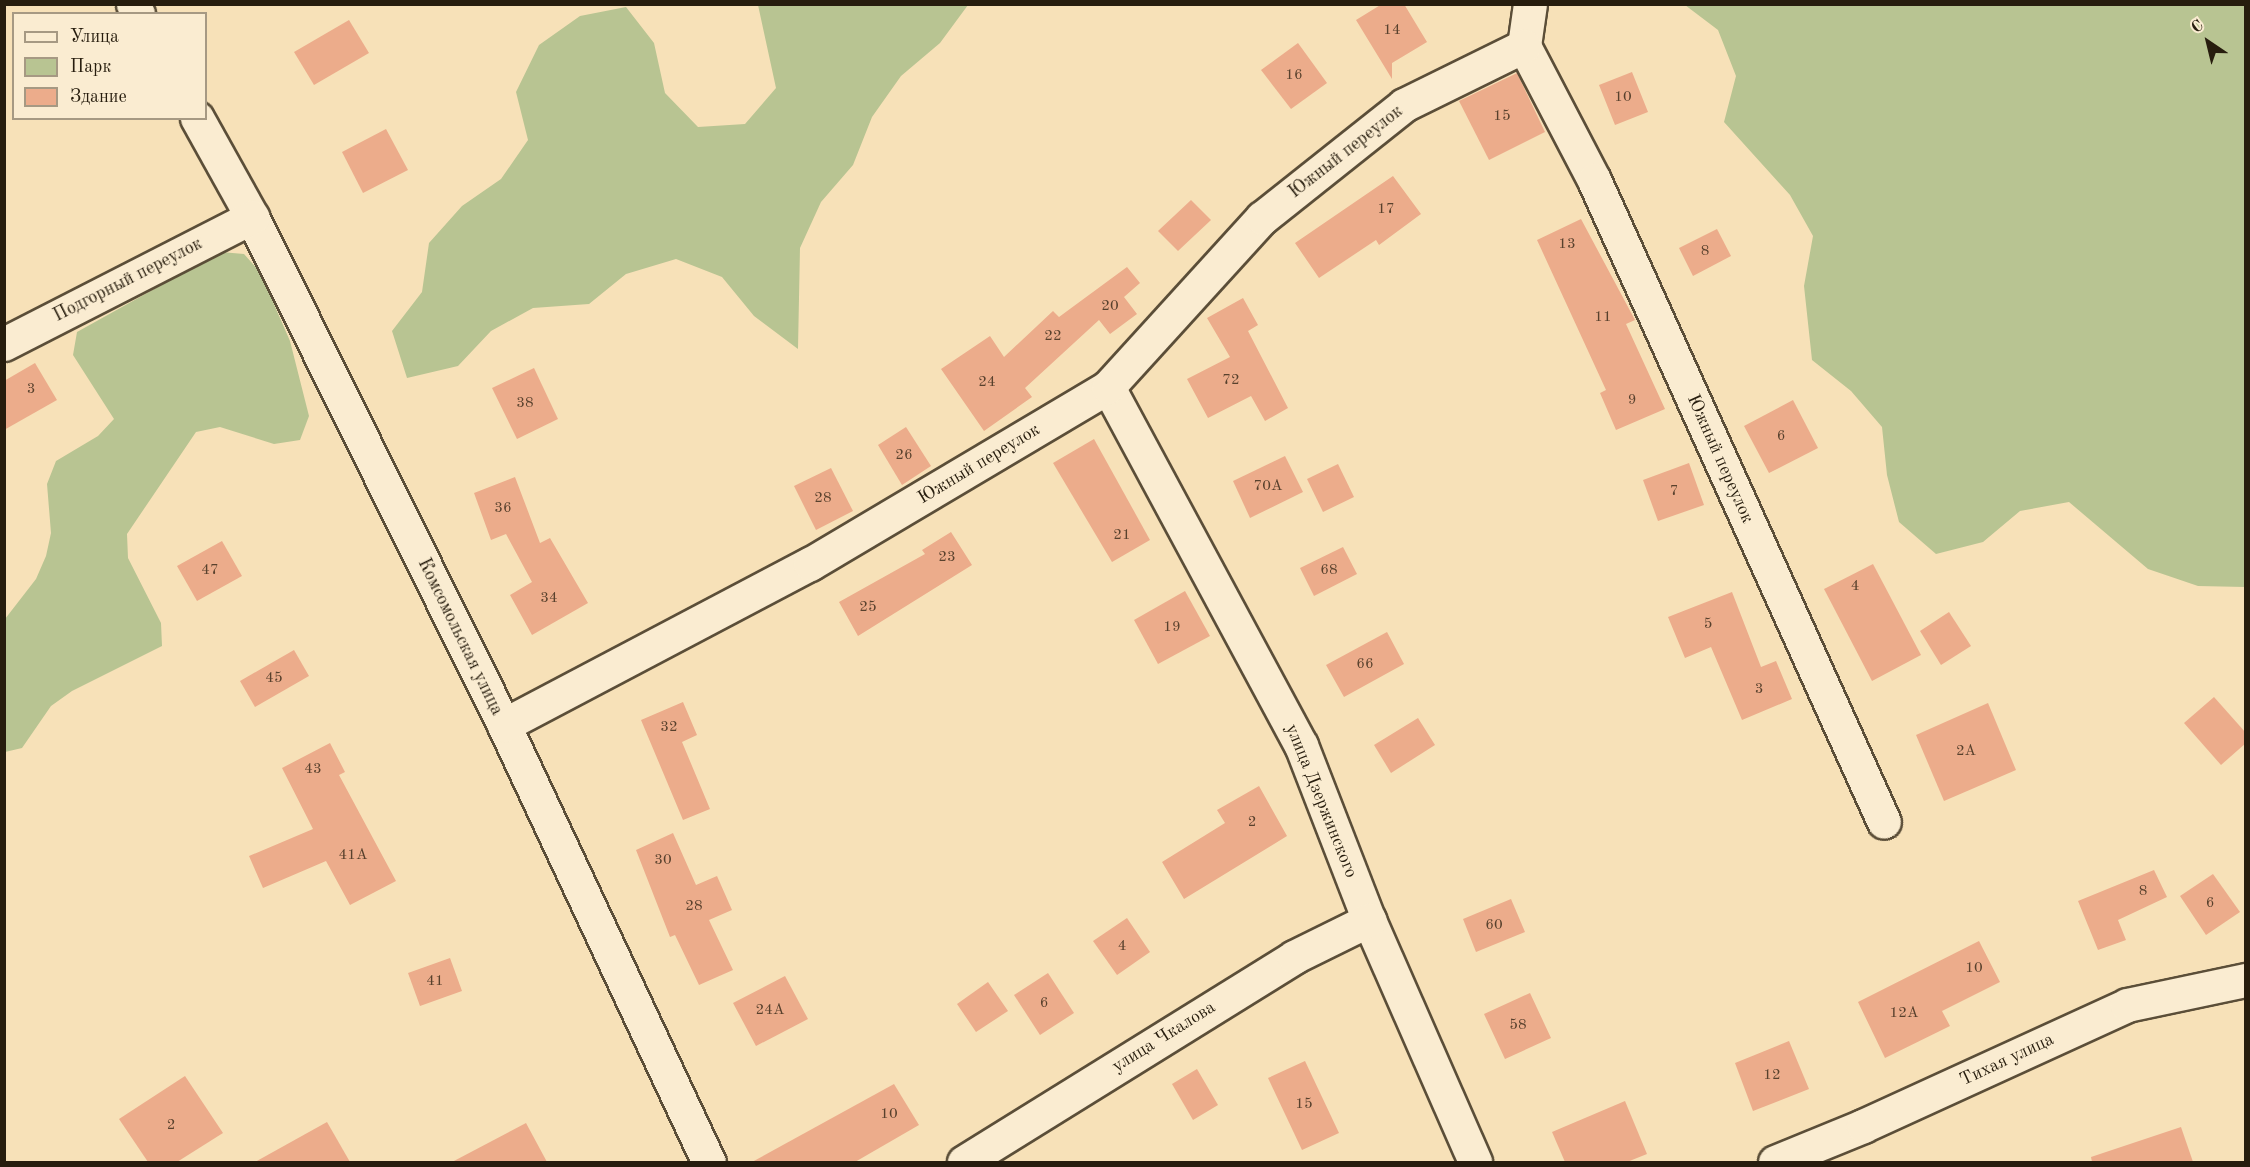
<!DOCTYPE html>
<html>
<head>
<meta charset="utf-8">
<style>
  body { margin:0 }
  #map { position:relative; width:2250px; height:1167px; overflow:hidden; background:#f7e1b8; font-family:"Old Standard TT",serif }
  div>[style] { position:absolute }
  .green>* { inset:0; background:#b8c492 }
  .building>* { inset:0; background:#ecac8b }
  .roads { filter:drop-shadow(2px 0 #5b4e38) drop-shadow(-2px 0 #5b4e38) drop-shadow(0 2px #5b4e38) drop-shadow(0 -2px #5b4e38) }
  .minor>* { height:33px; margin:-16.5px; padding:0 16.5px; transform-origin:16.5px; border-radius:16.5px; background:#faecd1 }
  span { translate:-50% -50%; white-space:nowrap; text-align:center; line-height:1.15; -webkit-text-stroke:4.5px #faecd1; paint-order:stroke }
  .number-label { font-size:15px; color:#58412d }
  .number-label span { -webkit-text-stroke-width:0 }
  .street-label { font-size:18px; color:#271d0e }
  .frame { position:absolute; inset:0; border:6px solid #271d0e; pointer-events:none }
  .legend { position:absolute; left:12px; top:12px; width:195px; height:108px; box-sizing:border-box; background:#faecd1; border:2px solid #a69983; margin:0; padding:8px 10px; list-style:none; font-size:18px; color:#271d0e }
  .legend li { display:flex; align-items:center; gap:12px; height:30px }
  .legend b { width:30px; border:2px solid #a69983 }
  .north { position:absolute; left:2178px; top:12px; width:60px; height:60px; -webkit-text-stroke:4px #faecd1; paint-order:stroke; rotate:325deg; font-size:16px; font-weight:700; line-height:24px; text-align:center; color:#271d0e }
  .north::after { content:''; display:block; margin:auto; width:21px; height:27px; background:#271d0e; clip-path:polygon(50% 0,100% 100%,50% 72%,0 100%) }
</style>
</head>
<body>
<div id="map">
  <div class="green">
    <div style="clip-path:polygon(758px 5px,968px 5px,940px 43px,901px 76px,872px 117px,853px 165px,821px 202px,800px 248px,798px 349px,754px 316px,722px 277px,676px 259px,626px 274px,589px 304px,533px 308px,491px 331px,458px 366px,407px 378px,392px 331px,422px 292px,429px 243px,462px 206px,501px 179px,528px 140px,516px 92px,539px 45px,580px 16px,626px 7px,654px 43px,665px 93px,698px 127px,745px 124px,776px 88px)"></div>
    <div style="clip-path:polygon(1685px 5px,2245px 5px,2245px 587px,2198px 586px,2148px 569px,2069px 502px,2020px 511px,1983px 542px,1936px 554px,1899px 522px,1887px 475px,1882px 427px,1851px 391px,1812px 360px,1804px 286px,1813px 236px,1790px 195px,1724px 122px,1736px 76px,1718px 30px)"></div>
    <div style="clip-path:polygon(221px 252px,244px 254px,260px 272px,290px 341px,309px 416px,300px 440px,274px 444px,220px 427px,196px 432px,127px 534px,128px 558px,161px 623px,162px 646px,72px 691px,51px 706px,22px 748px,5px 752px,5px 619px,36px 579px,46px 556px,51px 533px,47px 484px,56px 461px,98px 436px,114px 419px,73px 355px,77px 332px)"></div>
  </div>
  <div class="building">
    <div style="clip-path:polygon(1382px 4px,1404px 4px,1427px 42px,1392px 63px,1392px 79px,1356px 20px)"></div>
    <div style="clip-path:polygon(349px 20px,369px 53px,314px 85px,294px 52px)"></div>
    <div style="clip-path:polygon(1298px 43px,1327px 83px,1291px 109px,1261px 70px)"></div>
    <div style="clip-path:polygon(1632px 72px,1648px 112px,1615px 125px,1599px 85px)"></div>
    <div style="clip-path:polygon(1517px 73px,1545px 132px,1489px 160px,1459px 101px)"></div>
    <div style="clip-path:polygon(386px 129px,408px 170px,363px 193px,342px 152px)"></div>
    <div style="clip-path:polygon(1393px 176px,1421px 214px,1379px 245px,1376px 240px,1319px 278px,1295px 243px)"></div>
    <div style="clip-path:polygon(1191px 200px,1211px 220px,1178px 251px,1158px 231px)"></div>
    <div style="clip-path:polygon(1581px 219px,1635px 320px,1626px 324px,1665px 409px,1616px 430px,1600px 393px,1606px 390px,1537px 240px)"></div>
    <div style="clip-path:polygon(1717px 229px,1731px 256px,1693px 276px,1679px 248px)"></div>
    <div style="clip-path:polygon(1127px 267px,1140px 283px,1124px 297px,1137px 314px,1110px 334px,1099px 320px,1025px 388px,1032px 397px,984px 431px,941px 369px,990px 336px,1004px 357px,1053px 311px,1059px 317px)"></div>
    <div style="clip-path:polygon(1243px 298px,1258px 325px,1248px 331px,1288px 408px,1265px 421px,1251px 396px,1208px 418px,1187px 379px,1230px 357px,1207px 318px)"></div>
    <div style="clip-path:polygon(35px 363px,57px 400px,4px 430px,4px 381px)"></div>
    <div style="clip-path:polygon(534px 368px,558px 419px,517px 439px,492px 388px)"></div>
    <div style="clip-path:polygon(1793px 400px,1818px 448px,1769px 473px,1744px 426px)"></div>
    <div style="clip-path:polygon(906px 427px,931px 466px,902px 485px,878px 445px)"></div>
    <div style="clip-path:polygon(1094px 439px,1150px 540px,1112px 562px,1053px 463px)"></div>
    <div style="clip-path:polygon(1285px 456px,1303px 492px,1250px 518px,1233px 481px)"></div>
    <div style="clip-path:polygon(1689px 463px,1704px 505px,1658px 521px,1643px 480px)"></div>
    <div style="clip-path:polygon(1338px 464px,1354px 497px,1323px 512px,1307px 479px)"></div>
    <div style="clip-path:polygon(831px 468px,853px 511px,816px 530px,794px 486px)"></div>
    <div style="clip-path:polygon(515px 477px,540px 543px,550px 538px,588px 603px,532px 635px,510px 595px,532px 582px,506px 534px,491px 540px,474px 493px)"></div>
    <div style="clip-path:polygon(951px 532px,972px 565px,858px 636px,839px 602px,925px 554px,922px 550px)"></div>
    <div style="clip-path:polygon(222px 541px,242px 576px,197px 601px,177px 566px)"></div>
    <div style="clip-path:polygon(1343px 547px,1357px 574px,1314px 596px,1300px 568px)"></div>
    <div style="clip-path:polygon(1873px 564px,1921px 655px,1872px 681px,1824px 589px)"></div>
    <div style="clip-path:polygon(1185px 591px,1210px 636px,1158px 664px,1134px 620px)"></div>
    <div style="clip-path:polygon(1732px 592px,1761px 667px,1776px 661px,1792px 699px,1742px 720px,1711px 647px,1685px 658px,1668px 617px)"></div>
    <div style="clip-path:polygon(1949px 612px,1971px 646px,1941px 665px,1920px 631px)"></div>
    <div style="clip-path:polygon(1387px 632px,1404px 664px,1344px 697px,1326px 665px)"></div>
    <div style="clip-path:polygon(294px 650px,309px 676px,255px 707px,240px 681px)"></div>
    <div style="clip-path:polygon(2214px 697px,2246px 733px,2246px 743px,2221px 765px,2184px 723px)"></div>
    <div style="clip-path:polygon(683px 702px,697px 735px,682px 742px,710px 809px,683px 820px,641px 720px)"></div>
    <div style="clip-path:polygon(1988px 703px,2016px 770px,1944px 801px,1916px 735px)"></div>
    <div style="clip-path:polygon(1418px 718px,1435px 745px,1391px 773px,1374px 745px)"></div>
    <div style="clip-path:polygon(330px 743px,345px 772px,339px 775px,396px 881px,350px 905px,326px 861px,263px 888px,249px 856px,313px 829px,282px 768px)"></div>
    <div style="clip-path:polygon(1259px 786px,1287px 836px,1184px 899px,1162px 862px,1225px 823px,1217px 810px)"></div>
    <div style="clip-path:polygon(673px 833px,696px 885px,717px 876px,732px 910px,709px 920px,733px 970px,699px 985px,675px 935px,670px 937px,636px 850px)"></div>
    <div style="clip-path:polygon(2154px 870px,2167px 897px,2118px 920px,2126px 940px,2098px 950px,2078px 901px)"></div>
    <div style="clip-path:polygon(2213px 874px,2240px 912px,2206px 935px,2180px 896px)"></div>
    <div style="clip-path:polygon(1511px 899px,1525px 932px,1476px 952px,1463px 919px)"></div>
    <div style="clip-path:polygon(1127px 918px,1150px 952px,1117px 975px,1093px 941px)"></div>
    <div style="clip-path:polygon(1979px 941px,2000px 982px,1942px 1011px,1950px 1026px,1885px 1058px,1858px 1002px)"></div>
    <div style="clip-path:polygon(450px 958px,462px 991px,420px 1006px,408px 973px)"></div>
    <div style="clip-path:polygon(1048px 973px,1074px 1013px,1040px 1035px,1014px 995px)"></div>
    <div style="clip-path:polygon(785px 976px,808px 1019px,756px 1046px,733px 1003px)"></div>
    <div style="clip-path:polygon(988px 982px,1008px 1011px,976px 1032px,957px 1004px)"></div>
    <div style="clip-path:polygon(1530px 993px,1551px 1038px,1505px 1059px,1484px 1014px)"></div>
    <div style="clip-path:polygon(1789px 1041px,1809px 1089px,1753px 1111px,1735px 1063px)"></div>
    <div style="clip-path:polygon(1305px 1061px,1339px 1133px,1302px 1150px,1268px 1078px)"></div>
    <div style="clip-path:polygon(1197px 1069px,1218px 1105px,1193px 1120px,1172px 1084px)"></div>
    <div style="clip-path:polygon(185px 1076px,223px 1133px,177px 1162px,148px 1162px,119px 1119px)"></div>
    <div style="clip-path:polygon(894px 1084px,919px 1125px,855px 1162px,752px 1162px)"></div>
    <div style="clip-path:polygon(1625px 1101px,1647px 1154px,1627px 1162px,1565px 1162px,1552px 1132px)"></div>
    <div style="clip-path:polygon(327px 1122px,350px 1162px,255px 1162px)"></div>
    <div style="clip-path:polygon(526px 1123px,547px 1162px,452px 1162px)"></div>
    <div style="clip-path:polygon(2181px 1127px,2193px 1162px,2092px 1162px,2091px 1157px)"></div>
  </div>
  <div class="roads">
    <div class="minor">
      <div style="left:133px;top:4px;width:11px;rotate:63deg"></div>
      <div style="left:1524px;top:46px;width:151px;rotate:62.4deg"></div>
      <div style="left:1594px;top:180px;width:704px;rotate:65.69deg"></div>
      <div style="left:1524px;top:46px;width:42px;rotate:-81.9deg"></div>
      <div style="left:197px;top:118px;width:113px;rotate:60.9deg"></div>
      <div style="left:252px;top:217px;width:567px;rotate:63.62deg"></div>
      <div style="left:504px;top:725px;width:483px;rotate:64.9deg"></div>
      <div style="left:4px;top:344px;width:279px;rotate:-27.1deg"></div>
      <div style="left:1108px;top:387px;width:407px;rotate:61.7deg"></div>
      <div style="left:1301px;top:745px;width:188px;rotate:68.8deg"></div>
      <div style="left:1369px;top:920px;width:264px;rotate:66.3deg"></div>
      <div style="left:504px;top:725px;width:346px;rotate:-27.8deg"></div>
      <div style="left:810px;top:564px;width:347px;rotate:-30.7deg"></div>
      <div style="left:1108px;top:387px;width:229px;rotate:-47.7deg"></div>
      <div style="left:1262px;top:218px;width:181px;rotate:-38.5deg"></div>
      <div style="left:1404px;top:105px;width:134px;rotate:-26.2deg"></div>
      <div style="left:964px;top:1162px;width:388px;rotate:-31.8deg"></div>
      <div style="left:1294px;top:957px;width:84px;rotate:-26.3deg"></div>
      <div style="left:1775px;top:1162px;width:95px;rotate:-22.2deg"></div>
      <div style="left:1863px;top:1126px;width:290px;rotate:-24.6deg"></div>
      <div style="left:2127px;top:1005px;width:122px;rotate:-11.9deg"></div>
    </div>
  </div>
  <div class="number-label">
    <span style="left:1392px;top:31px">14</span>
    <span style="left:1294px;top:76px">16</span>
    <span style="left:1623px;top:98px">10</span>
    <span style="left:1502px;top:117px">15</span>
    <span style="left:1386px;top:210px">17</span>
    <span style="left:1567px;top:245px">13</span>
    <span style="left:1705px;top:252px">8</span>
    <span style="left:1110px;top:307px">20</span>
    <span style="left:1603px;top:318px">11</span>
    <span style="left:1053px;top:337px">22</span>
    <span style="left:1231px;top:381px">72</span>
    <span style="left:987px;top:383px">24</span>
    <span style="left:31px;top:390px">3</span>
    <span style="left:1632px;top:401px">9</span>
    <span style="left:525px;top:404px">38</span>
    <span style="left:1781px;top:437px">6</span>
    <span style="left:904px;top:456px">26</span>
    <span style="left:1268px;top:487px">70А</span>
    <span style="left:1674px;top:492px">7</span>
    <span style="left:823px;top:499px">28</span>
    <span style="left:503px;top:509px">36</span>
    <span style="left:1122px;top:536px">21</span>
    <span style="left:947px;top:558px">23</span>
    <span style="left:210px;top:571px">47</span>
    <span style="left:1329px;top:571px">68</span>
    <span style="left:1855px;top:587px">4</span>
    <span style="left:549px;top:599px">34</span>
    <span style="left:868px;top:608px">25</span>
    <span style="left:1708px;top:625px">5</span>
    <span style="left:1172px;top:628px">19</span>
    <span style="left:1365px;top:665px">66</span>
    <span style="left:274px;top:679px">45</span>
    <span style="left:1759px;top:690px">3</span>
    <span style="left:669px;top:728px">32</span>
    <span style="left:1966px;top:752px">2А</span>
    <span style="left:313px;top:770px">43</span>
    <span style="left:1252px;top:823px">2</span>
    <span style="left:353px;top:856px">41А</span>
    <span style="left:663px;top:861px">30</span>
    <span style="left:2143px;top:892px">8</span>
    <span style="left:2210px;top:904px">6</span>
    <span style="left:694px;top:907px">28</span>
    <span style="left:1494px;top:926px">60</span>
    <span style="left:1122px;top:947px">4</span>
    <span style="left:1974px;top:969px">10</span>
    <span style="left:435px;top:982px">41</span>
    <span style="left:1044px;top:1004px">6</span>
    <span style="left:770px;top:1011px">24А</span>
    <span style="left:1904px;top:1014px">12А</span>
    <span style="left:1518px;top:1026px">58</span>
    <span style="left:1772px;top:1076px">12</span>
    <span style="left:1304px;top:1105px">15</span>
    <span style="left:889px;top:1115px">10</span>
    <span style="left:171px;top:1126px">2</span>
  </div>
  <div class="street-label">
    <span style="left:1346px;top:152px;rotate:-38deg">Южный переулок</span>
    <span style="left:128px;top:280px;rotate:-27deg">Подгорный переулок</span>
    <span style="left:1720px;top:459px;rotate:66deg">Южный переулок</span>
    <span style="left:979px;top:464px;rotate:-31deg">Южный переулок</span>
    <span style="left:460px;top:637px;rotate:64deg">Комсомольская улица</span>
    <span style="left:1321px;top:801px;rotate:68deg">улица Дзержинского</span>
    <span style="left:1164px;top:1037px;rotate:-32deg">улица Чкалова</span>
    <span style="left:2007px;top:1060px;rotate:-25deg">Тихая улица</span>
  </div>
  <div class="frame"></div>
  <ul class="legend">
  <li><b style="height:8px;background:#faecd1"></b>Улица</li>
  <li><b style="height:16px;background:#b8c492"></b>Парк</li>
  <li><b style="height:16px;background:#ecac8b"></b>Здание</li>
  </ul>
  <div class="north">С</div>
</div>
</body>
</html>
